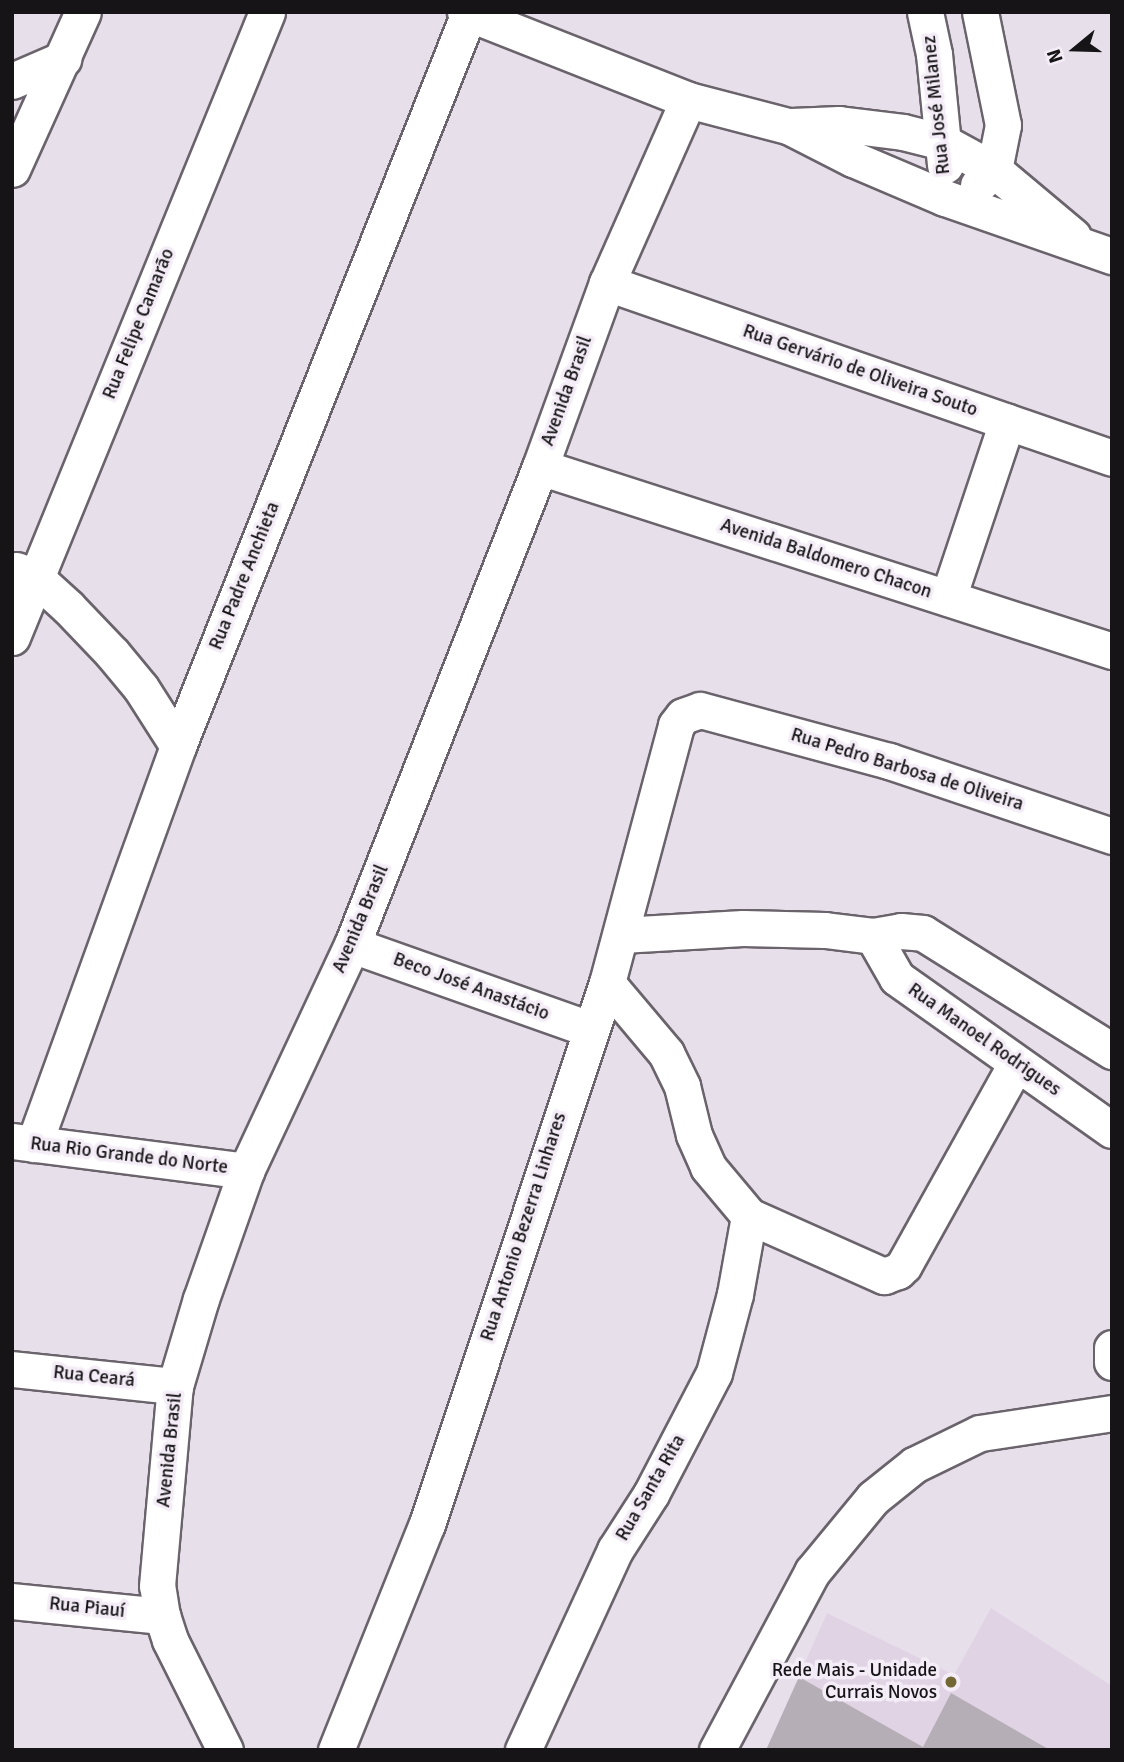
<!DOCTYPE html>
<html>
<head>
<meta charset="utf-8">
<style>
  body { margin:0 }
  #map { position:relative; width:1124px; height:1762px; overflow:hidden; background:#e7e0ea; font-family:Signika,sans-serif }
  div>[style] { position:absolute }
  .built>* { inset:0; background:#e0d4e4 }
  .building>* { inset:0; background:#b5aeb7 }
  .roads { filter:drop-shadow(2px 0 #6a636c) drop-shadow(-2px 0 #6a636c) drop-shadow(0 2px #6a636c) drop-shadow(0 -2px #6a636c) }
  .minor>* { height:35px; margin:-17.5px; padding:0 17.5px; transform-origin:17.5px; border-radius:17.5px; background:#fff }
  .dots>* { width:19px; height:19px; translate:-50% -50%; box-sizing:border-box; border:4px solid #f4edf7; border-radius:50% }
  span { translate:-50% -50%; white-space:nowrap; text-align:center; line-height:1.15; -webkit-text-stroke:7px #f4edf7; paint-order:stroke }
  .street-label { font-size:19px; color:#161417 }
  .poi-label { font-size:19px; color:#161417 }
  .right { translate:-100% -50%; text-align:right }
  .frame { position:absolute; inset:0; border:14px solid #161417; pointer-events:none }
  .north { position:absolute; left:1040px; top:14px; width:70px; height:70px; -webkit-text-stroke:5px #f4edf7; paint-order:stroke; rotate:251deg; font-size:19px; font-weight:700; line-height:28px; text-align:center; color:#161417 }
  .north::after { content:''; display:block; margin:auto; width:24px; height:32px; background:#161417; clip-path:polygon(50% 0,100% 100%,50% 72%,0 100%) }
</style>
</head>
<body>
<div id="map">
  <div class="built">
    <div style="clip-path:polygon(991px 1608px,1112px 1686px,1112px 1750px,766px 1750px,827px 1613px,954px 1675px)"></div>
  </div>
  <div class="building">
    <div style="clip-path:polygon(799px 1677px,923px 1747px,951px 1693px,1050px 1750px,766px 1750px)"></div>
  </div>
  <div class="roads">
    <div class="minor">
      <div style="left:465px;top:12px;width:240px;rotate:21.5deg"></div>
      <div style="left:688px;top:100px;width:103px;rotate:14.6deg"></div>
      <div style="left:788px;top:126px;width:73px;rotate:26.9deg"></div>
      <div style="left:853px;top:159px;width:100px;rotate:23deg"></div>
      <div style="left:945px;top:198px;width:177px;rotate:19.2deg"></div>
      <div style="left:925px;top:12px;width:43px;rotate:77.9deg"></div>
      <div style="left:934px;top:54px;width:112px;rotate:84.3deg"></div>
      <div style="left:12px;top:81px;width:56px;rotate:-23.3deg"></div>
      <div style="left:791px;top:126px;width:48px;rotate:-2.4deg"></div>
      <div style="left:839px;top:124px;width:64px;rotate:7.1deg"></div>
      <div style="left:903px;top:132px;width:41px;rotate:14deg"></div>
      <div style="left:943px;top:142px;width:58px;rotate:28.8deg"></div>
      <div style="left:994px;top:170px;width:103px;rotate:39.9deg"></div>
      <div style="left:12px;top:169px;width:172px;rotate:-65.7deg"></div>
      <div style="left:978px;top:185px;width:22px;rotate:-43deg"></div>
      <div style="left:994px;top:170px;width:46px;rotate:-78.7deg"></div>
      <div style="left:1003px;top:125px;width:115px;rotate:-101.5deg"></div>
      <div style="left:607px;top:283px;width:534px;rotate:19.11deg"></div>
      <div style="left:540px;top:467px;width:601px;rotate:17.83deg"></div>
      <div style="left:16px;top:570px;width:20px;rotate:20deg"></div>
      <div style="left:35px;top:577px;width:45px;rotate:42.3deg"></div>
      <div style="left:68px;top:607px;width:64px;rotate:46.3deg"></div>
      <div style="left:112px;top:653px;width:45px;rotate:50.4deg"></div>
      <div style="left:141px;top:688px;width:69px;rotate:57.5deg"></div>
      <div style="left:948px;top:598px;width:186px;rotate:-71.5deg"></div>
      <div style="left:12px;top:637px;width:675px;rotate:-67.8deg"></div>
      <div style="left:621px;top:935px;width:122px;rotate:-3.3deg"></div>
      <div style="left:743px;top:928px;width:82px;rotate:1.4deg"></div>
      <div style="left:825px;top:930px;width:48px;rotate:7.1deg"></div>
      <div style="left:873px;top:936px;width:28px;rotate:-10deg"></div>
      <div style="left:901px;top:931px;width:22px;rotate:5deg"></div>
      <div style="left:923px;top:933px;width:223px;rotate:32deg"></div>
      <div style="left:873px;top:936px;width:48px;rotate:60.3deg"></div>
      <div style="left:897px;top:978px;width:263px;rotate:35.3deg"></div>
      <div style="left:352px;top:945px;width:251px;rotate:19.5deg"></div>
      <div style="left:607px;top:983px;width:92px;rotate:49.9deg"></div>
      <div style="left:666px;top:1053px;width:37px;rotate:64deg"></div>
      <div style="left:682px;top:1086px;width:50px;rotate:76.2deg"></div>
      <div style="left:694px;top:1135px;width:35px;rotate:66deg"></div>
      <div style="left:708px;top:1167px;width:64px;rotate:50.1deg"></div>
      <div style="left:749px;top:1216px;width:148px;rotate:24deg"></div>
      <div style="left:884px;top:1276px;width:15px;rotate:-20deg"></div>
      <div style="left:898px;top:1271px;width:8px;rotate:-45deg"></div>
      <div style="left:904px;top:1265px;width:230px;rotate:-60.9deg"></div>
      <div style="left:12px;top:1141px;width:236px;rotate:7.3deg"></div>
      <div style="left:34px;top:1144px;width:423px;rotate:-70.1deg"></div>
      <div style="left:178px;top:746px;width:789px;rotate:-68.35deg"></div>
      <div style="left:1112px;top:1348px;width:14px;rotate:90deg"></div>
      <div style="left:12px;top:1369px;width:164px;rotate:6deg"></div>
      <div style="left:12px;top:1601px;width:151px;rotate:5.7deg"></div>
      <div style="left:225px;top:1750px;width:123px;rotate:-116.6deg"></div>
      <div style="left:170px;top:1640px;width:25px;rotate:-108deg"></div>
      <div style="left:162px;top:1616px;width:30px;rotate:-99deg"></div>
      <div style="left:157px;top:1586px;width:201px;rotate:-84.9deg"></div>
      <div style="left:175px;top:1386px;width:91px;rotate:-73.4deg"></div>
      <div style="left:201px;top:1299px;width:136px;rotate:-70.6deg"></div>
      <div style="left:246px;top:1171px;width:250px;rotate:-64.9deg"></div>
      <div style="left:352px;top:945px;width:514px;rotate:-68.53deg"></div>
      <div style="left:540px;top:467px;width:196px;rotate:-70deg"></div>
      <div style="left:607px;top:283px;width:200px;rotate:-66.1deg"></div>
      <div style="left:336px;top:1750px;width:244px;rotate:-68.1deg"></div>
      <div style="left:427px;top:1524px;width:570px;rotate:-71.6deg"></div>
      <div style="left:607px;top:983px;width:267px;rotate:-75deg"></div>
      <div style="left:676px;top:725px;width:11px;rotate:-52deg"></div>
      <div style="left:683px;top:716px;width:18px;rotate:-19deg"></div>
      <div style="left:700px;top:710px;width:196px;rotate:15.1deg"></div>
      <div style="left:889px;top:761px;width:235px;rotate:18.6deg"></div>
      <div style="left:523px;top:1750px;width:220px;rotate:-65.3deg"></div>
      <div style="left:615px;top:1550px;width:67px;rotate:-57.3deg"></div>
      <div style="left:651px;top:1494px;width:136px;rotate:-62.5deg"></div>
      <div style="left:714px;top:1373px;width:82px;rotate:-75.1deg"></div>
      <div style="left:735px;top:1294px;width:79px;rotate:-79.8deg"></div>
      <div style="left:717px;top:1750px;width:202px;rotate:-61.9deg"></div>
      <div style="left:812px;top:1572px;width:96px;rotate:-50.5deg"></div>
      <div style="left:873px;top:1498px;width:53px;rotate:-38.8deg"></div>
      <div style="left:914px;top:1465px;width:73px;rotate:-25.9deg"></div>
      <div style="left:980px;top:1433px;width:134px;rotate:-8.6deg"></div>
    </div>
  </div>
  <div class="dots">
    <div style="left:951px;top:1682px;background:#736734"></div>
  </div>
  <div class="street-label">
    <span style="left:937px;top:105px;rotate:-96deg">Rua José Milanez</span>
    <span style="left:139px;top:324px;rotate:-68deg">Rua Felipe Camarão</span>
    <span style="left:860px;top:371px;rotate:19deg">Rua Gervário de Oliveira Souto</span>
    <span style="left:567px;top:391px;rotate:-70deg">Avenida Brasil</span>
    <span style="left:826px;top:559px;rotate:18deg">Avenida Baldomero Chacon</span>
    <span style="left:245px;top:576px;rotate:-68deg">Rua Padre Anchieta</span>
    <span style="left:907px;top:770px;rotate:17deg">Rua Pedro Barbosa de Oliveira</span>
    <span style="left:361px;top:919px;rotate:-67deg">Avenida Brasil</span>
    <span style="left:471px;top:987px;rotate:20deg">Beco José Anastácio</span>
    <span style="left:984px;top:1040px;rotate:35deg">Rua Manoel Rodrigues</span>
    <span style="left:129px;top:1156px;rotate:7deg">Rua Rio Grande do Norte</span>
    <span style="left:524px;top:1227px;rotate:-72deg">Rua Antonio Bezerra Linhares</span>
    <span style="left:94px;top:1377px;rotate:6deg">Rua Ceará</span>
    <span style="left:170px;top:1450px;rotate:-84deg">Avenida Brasil</span>
    <span style="left:651px;top:1488px;rotate:-60deg">Rua Santa Rita</span>
    <span style="left:87px;top:1608px;rotate:6deg">Rua Piauí</span>
  </div>
  <div class="poi-label">
    <span class="right" style="left:937px;top:1682px">Rede Mais - Unidade<br>Currais Novos</span>
  </div>
  <div class="frame"></div>
  <div class="north">N</div>
</div>
</body>
</html>
